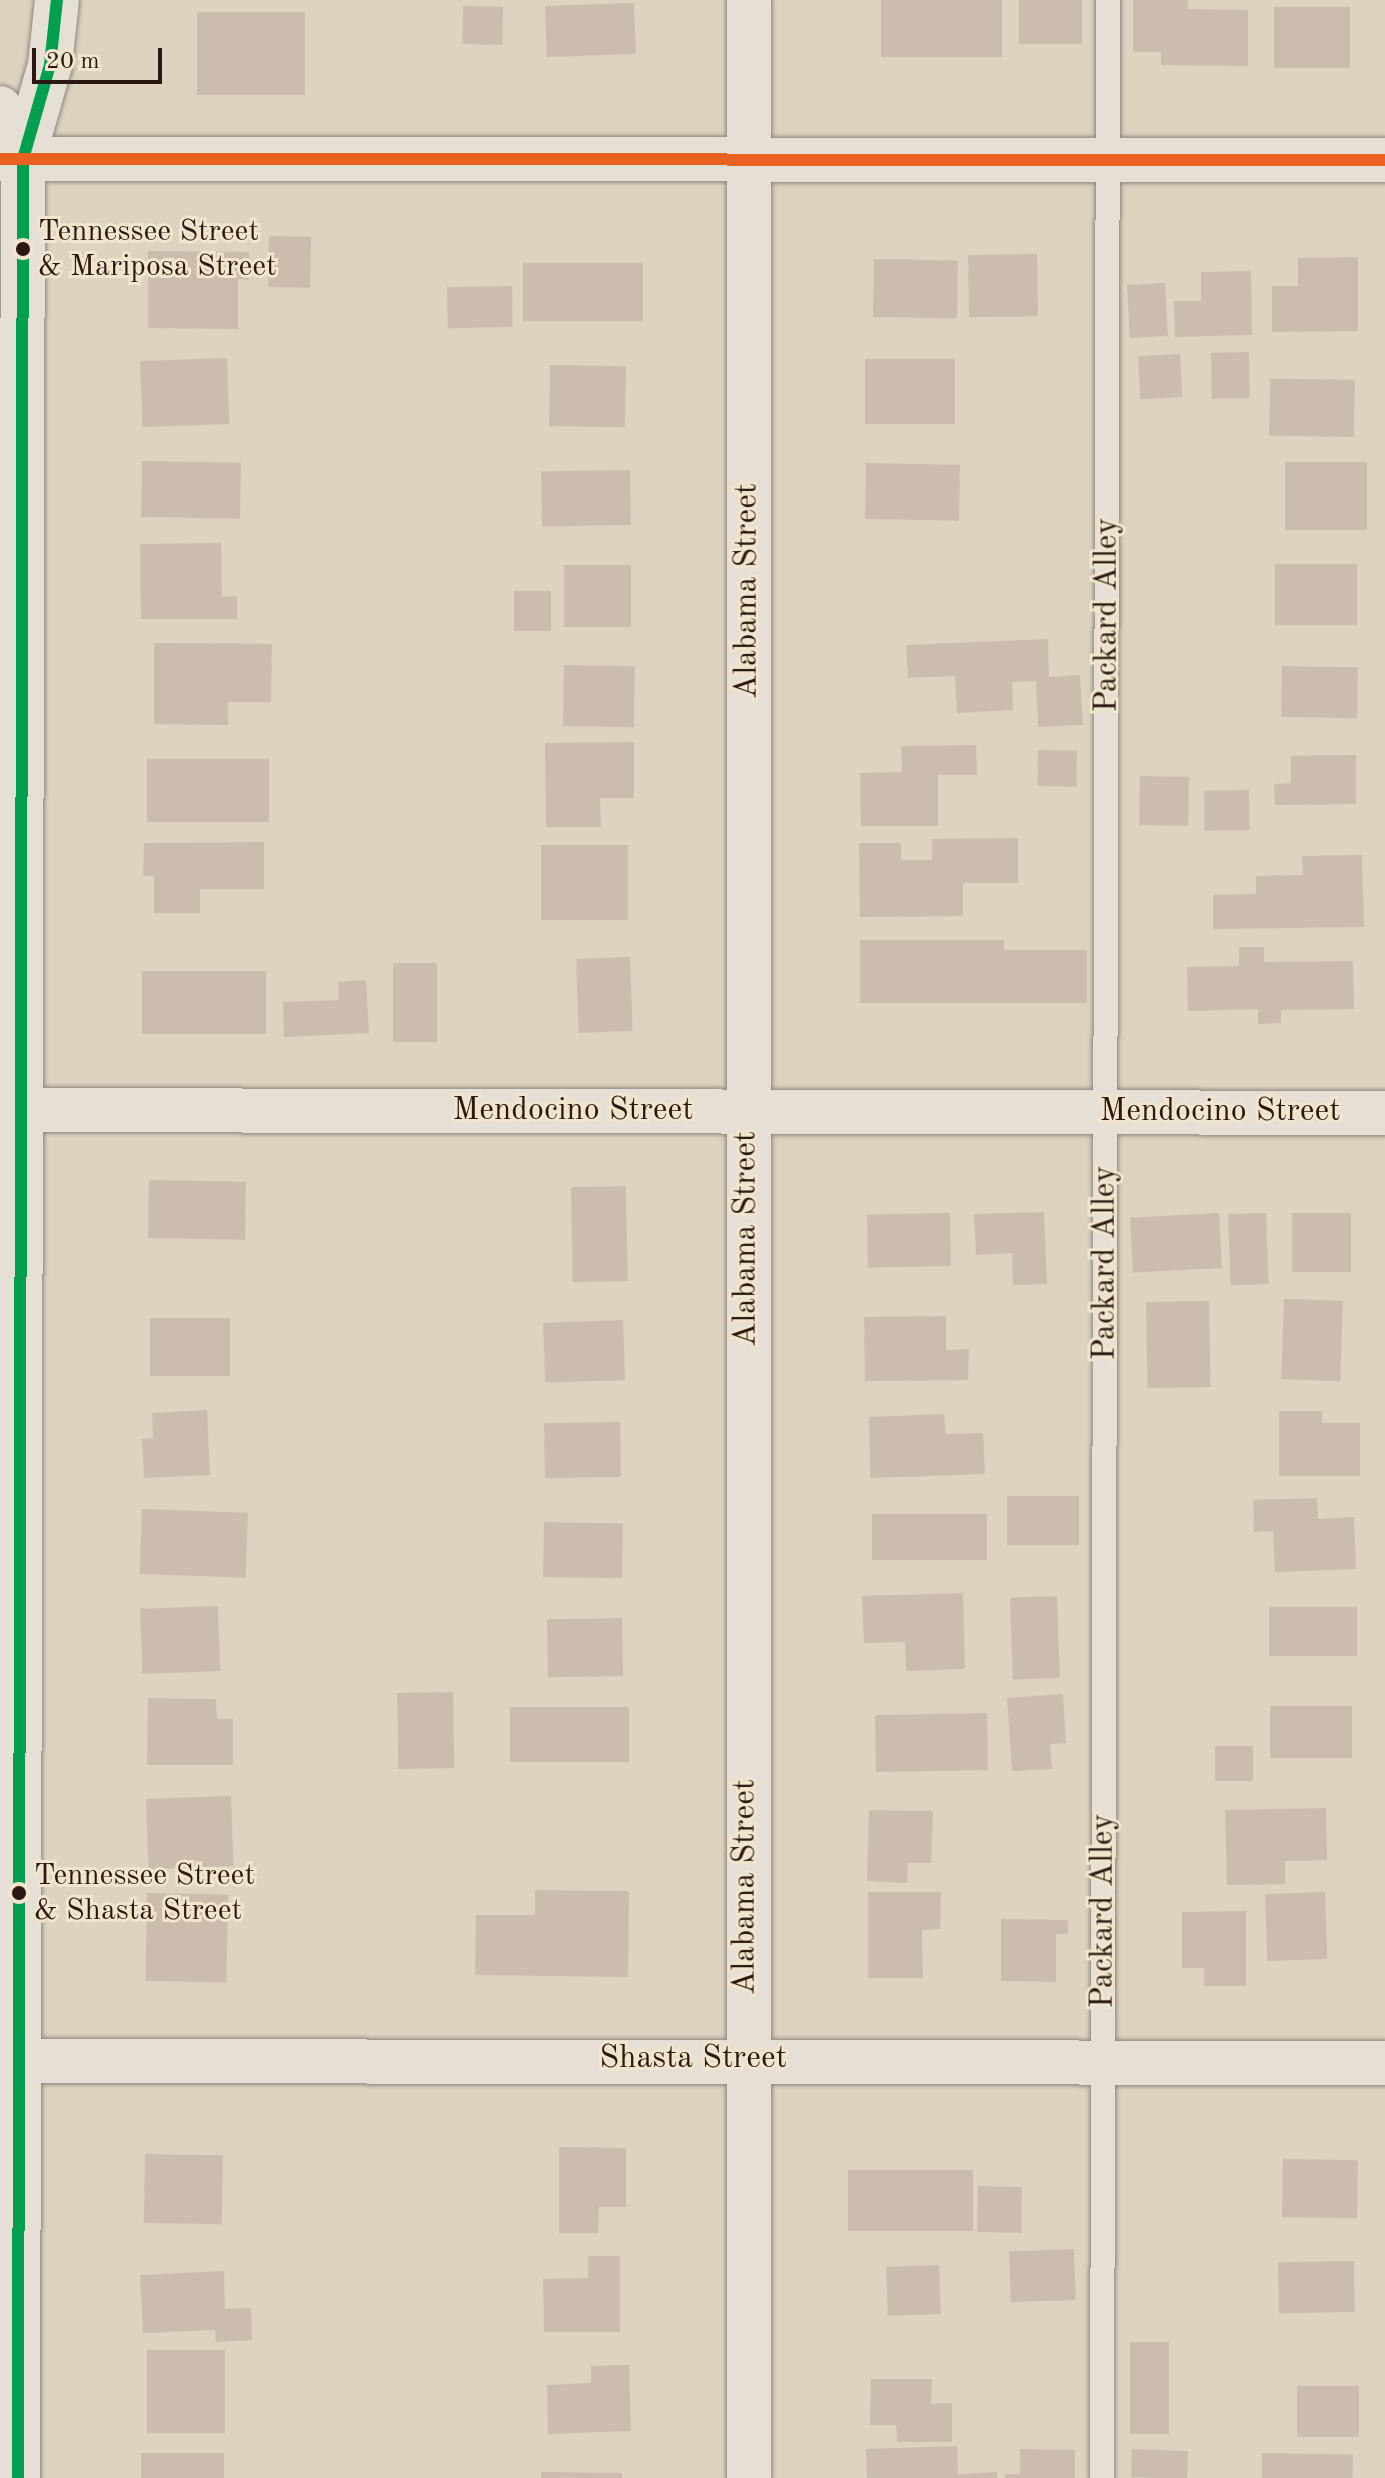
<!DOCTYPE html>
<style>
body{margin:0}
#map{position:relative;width:1385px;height:2478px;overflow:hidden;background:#ddd3c0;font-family:"Old Standard TT",serif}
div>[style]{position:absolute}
.building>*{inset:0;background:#cbbcae;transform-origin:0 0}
.roads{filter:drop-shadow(0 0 2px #8f877c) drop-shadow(0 0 2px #8f877c)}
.service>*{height:24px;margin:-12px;padding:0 12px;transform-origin:12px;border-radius:12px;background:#e5dfd5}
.minor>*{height:44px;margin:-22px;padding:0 22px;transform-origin:22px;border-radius:22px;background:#e5dfd5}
.tertiary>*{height:44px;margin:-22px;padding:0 22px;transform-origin:22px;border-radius:22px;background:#e5dfd5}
.secondary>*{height:44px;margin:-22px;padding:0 22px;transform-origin:22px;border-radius:22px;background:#e5dfd5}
.bus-1>*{height:12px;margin:-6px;padding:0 6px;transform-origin:6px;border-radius:6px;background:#029f4e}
.bus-2>*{height:12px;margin:-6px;padding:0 6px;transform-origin:6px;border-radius:6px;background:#e86121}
.dots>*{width:22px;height:22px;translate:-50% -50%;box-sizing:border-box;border:4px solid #f1e5ce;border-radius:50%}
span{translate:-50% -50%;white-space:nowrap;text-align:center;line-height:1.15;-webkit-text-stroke:6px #f1e5ce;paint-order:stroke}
.bus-label{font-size:30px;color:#2b1812}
.left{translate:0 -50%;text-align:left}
.street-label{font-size:32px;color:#2b1812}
.scale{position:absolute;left:32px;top:48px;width:130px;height:36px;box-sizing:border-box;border:4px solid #2b1812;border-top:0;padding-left:10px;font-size:24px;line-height:28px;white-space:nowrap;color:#2b1812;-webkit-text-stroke:6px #f1e5ce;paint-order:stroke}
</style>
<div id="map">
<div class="building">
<i style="left:1002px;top:0;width:57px;height:121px;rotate:90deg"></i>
<i style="left:1019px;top:0;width:63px;height:44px"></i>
<i style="clip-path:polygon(1133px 0,1188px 0,1188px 9px,1248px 10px,1248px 66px,1161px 65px,1161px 52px,1133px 52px)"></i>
<i style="left:634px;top:3px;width:51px;height:89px;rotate:88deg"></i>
<i style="left:463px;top:6px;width:40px;height:38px;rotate:1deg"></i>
<i style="left:1274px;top:7px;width:76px;height:61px"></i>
<i style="left:197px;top:12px;width:108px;height:83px"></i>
<i style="left:269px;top:236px;width:42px;height:51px;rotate:1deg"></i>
<i style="clip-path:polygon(148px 251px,249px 252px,249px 280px,238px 279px,238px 329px,148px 328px)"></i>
<i style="left:1037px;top:254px;width:62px;height:69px;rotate:89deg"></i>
<i style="clip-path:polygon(1358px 257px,1358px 331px,1272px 332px,1272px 286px,1298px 286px,1298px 258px)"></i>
<i style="left:874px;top:259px;width:84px;height:58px;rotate:1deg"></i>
<i style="left:523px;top:263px;width:120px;height:58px"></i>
<i style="clip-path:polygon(1251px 271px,1252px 335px,1175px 337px,1174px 301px,1201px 301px,1201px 272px)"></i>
<i style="left:1165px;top:283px;width:53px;height:38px;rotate:87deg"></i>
<i style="left:512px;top:286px;width:41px;height:65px;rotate:89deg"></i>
<i style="left:1249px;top:352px;width:46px;height:38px;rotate:89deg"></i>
<i style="left:1180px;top:354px;width:43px;height:42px;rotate:87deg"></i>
<i style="left:227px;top:358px;width:66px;height:87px;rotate:88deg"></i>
<i style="left:865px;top:359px;width:90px;height:65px"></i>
<i style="left:550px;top:365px;width:76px;height:61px;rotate:1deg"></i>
<i style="left:1355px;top:380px;width:57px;height:85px;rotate:91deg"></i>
<i style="left:142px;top:461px;width:99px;height:56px;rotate:1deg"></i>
<i style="left:1285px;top:462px;width:82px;height:68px"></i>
<i style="left:866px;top:463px;width:94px;height:56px;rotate:1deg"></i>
<i style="left:630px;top:470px;width:55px;height:89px;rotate:89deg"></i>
<i style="clip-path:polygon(221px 543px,222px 597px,237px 596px,237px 619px,141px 619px,140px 544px)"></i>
<i style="left:1275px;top:564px;width:82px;height:61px"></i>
<i style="left:564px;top:565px;width:67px;height:62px"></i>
<i style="left:514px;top:591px;width:37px;height:40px"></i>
<i style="clip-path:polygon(1048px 639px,1049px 677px,1080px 675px,1083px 725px,1038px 727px,1036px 681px,1012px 682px,1013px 710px,957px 713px,955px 676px,908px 678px,906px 645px)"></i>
<i style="clip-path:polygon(154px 643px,272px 644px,271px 702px,228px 702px,228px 725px,154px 724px)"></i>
<i style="left:564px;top:665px;width:71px;height:61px;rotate:1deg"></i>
<i style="left:1282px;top:666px;width:76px;height:51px;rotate:1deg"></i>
<i style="clip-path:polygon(634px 742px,634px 798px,600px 798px,601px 827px,546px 827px,545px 743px)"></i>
<i style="clip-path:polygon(976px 745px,977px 775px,938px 775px,938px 826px,861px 826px,860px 773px,902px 772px,901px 746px)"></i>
<i style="left:1038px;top:750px;width:39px;height:36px;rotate:1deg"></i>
<i style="clip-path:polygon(1356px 755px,1356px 804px,1275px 805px,1274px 784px,1291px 783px,1291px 756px)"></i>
<i style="left:147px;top:759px;width:122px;height:63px"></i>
<i style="left:1140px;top:776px;width:49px;height:49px;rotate:1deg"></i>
<i style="left:1249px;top:790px;width:40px;height:45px;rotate:89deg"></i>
<i style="clip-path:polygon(1018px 838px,1018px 883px,963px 883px,963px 916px,860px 917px,859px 843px,901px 843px,901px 860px,932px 860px,932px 839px)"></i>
<i style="clip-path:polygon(264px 842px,264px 889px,200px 889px,200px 913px,154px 913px,154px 876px,143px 876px,144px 843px)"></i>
<i style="left:541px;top:845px;width:87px;height:75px"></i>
<i style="clip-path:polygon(1362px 855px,1364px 927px,1213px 929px,1213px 895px,1256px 894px,1256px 876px,1303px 875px,1302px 856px)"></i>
<i style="clip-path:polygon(860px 940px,1004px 940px,1004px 950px,1087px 950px,1087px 1003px,860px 1003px)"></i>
<i style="clip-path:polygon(1239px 947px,1264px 947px,1264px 962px,1353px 961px,1354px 1009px,1281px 1010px,1281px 1023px,1258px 1024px,1258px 1009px,1188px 1011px,1187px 967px,1239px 966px)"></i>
<i style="left:630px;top:957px;width:74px;height:54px;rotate:88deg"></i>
<i style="left:393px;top:963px;width:44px;height:79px"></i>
<i style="left:142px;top:971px;width:124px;height:63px"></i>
<i style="clip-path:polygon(366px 980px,369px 1033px,284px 1037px,283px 1002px,339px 1000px,338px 982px)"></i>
<i style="left:149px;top:1180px;width:97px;height:58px;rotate:1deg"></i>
<i style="left:626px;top:1186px;width:95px;height:55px;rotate:89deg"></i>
<i style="clip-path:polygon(1044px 1212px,1047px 1284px,1013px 1285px,1012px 1253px,976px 1255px,974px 1214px)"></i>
<i style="left:950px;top:1213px;width:53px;height:83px;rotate:89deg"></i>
<i style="left:1219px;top:1213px;width:55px;height:89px;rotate:87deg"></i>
<i style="left:1266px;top:1213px;width:71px;height:38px;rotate:88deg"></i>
<i style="left:1292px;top:1213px;width:59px;height:59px"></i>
<i style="left:1284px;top:1299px;width:59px;height:80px;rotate:2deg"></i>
<i style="left:1209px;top:1301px;width:86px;height:63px;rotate:89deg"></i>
<i style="clip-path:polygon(946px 1316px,946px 1350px,969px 1349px,968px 1380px,865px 1381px,864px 1317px)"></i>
<i style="left:230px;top:1318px;width:58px;height:80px;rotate:90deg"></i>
<i style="left:623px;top:1320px;width:60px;height:80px;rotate:88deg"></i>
<i style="clip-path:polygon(207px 1410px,210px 1475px,144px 1478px,142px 1439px,153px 1438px,152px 1413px)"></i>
<i style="clip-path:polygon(1279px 1411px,1322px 1411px,1322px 1423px,1360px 1423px,1360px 1476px,1279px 1476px)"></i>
<i style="clip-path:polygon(944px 1414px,946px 1434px,983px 1433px,985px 1474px,870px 1478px,869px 1417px)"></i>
<i style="left:620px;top:1422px;width:55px;height:76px;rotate:89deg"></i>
<i style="left:1007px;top:1496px;width:72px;height:49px"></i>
<i style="clip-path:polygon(1317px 1498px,1318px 1519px,1354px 1517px,1356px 1569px,1275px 1572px,1273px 1531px,1254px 1532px,1253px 1500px)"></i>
<i style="left:142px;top:1509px;width:106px;height:65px;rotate:2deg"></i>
<i style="left:872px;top:1514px;width:115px;height:46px"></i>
<i style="left:544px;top:1522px;width:79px;height:55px;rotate:1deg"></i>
<i style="clip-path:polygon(963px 1593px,965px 1669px,906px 1671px,905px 1642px,864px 1643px,862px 1596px)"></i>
<i style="left:1057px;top:1596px;width:82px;height:47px;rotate:88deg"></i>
<i style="left:218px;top:1606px;width:65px;height:78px;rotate:88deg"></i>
<i style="left:1269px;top:1607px;width:88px;height:49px"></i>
<i style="left:622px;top:1618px;width:58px;height:75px;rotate:89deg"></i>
<i style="left:453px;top:1692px;width:76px;height:56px;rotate:89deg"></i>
<i style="clip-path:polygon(1063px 1694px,1066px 1743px,1050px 1744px,1052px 1769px,1012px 1771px,1007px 1698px)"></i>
<i style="clip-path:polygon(148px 1698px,216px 1699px,217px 1719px,233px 1719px,233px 1765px,147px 1765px)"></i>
<i style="left:1352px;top:1706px;width:52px;height:82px;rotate:90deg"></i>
<i style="left:510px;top:1707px;width:119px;height:55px"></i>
<i style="left:987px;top:1713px;width:57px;height:112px;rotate:89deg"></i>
<i style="left:1215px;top:1746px;width:38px;height:35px"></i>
<i style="left:231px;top:1796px;width:70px;height:85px;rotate:88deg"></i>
<i style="clip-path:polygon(1326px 1808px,1327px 1860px,1285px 1861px,1285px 1884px,1227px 1885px,1225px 1810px)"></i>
<i style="clip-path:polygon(869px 1810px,933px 1811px,931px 1863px,908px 1863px,907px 1883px,867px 1881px)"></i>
<i style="clip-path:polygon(535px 1890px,629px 1891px,628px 1977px,475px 1975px,476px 1915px,535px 1915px)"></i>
<i style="clip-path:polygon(868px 1892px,941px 1892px,940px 1929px,922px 1930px,923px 1978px,868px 1978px)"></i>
<i style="left:1325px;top:1892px;width:67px;height:60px;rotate:88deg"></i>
<i style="left:147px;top:1893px;width:81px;height:88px;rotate:1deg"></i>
<i style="clip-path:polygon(1246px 1911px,1246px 1986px,1204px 1986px,1204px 1968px,1182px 1968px,1182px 1912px)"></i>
<i style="clip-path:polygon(1001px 1919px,1068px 1920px,1068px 1934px,1056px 1934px,1056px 1982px,1001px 1981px)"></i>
<i style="clip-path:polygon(559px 2147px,626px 2148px,626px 2207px,599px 2207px,598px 2233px,559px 2233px)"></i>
<i style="left:145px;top:2154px;width:78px;height:69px;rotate:1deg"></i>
<i style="left:1283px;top:2159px;width:75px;height:58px;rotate:1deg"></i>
<i style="left:848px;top:2170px;width:125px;height:61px"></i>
<i style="left:978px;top:2186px;width:44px;height:46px;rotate:1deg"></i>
<i style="left:1074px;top:2249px;width:51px;height:65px;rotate:88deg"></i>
<i style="clip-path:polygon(588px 2256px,620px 2256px,620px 2332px,544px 2332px,543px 2279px,588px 2278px)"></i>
<i style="left:1354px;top:2261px;width:51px;height:76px;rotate:89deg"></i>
<i style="left:939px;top:2265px;width:49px;height:53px;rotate:88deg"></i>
<i style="clip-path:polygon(224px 2271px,225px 2309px,251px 2308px,252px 2340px,216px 2342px,215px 2330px,143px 2333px,140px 2275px)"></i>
<i style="left:1130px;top:2342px;width:39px;height:92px"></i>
<i style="left:147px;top:2350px;width:78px;height:83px"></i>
<i style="clip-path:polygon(629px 2365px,631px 2431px,548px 2434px,547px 2385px,591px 2383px,591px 2366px)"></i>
<i style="clip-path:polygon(871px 2379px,932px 2379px,931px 2404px,952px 2403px,952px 2442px,897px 2442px,896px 2425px,870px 2425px)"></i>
<i style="left:1297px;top:2386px;width:62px;height:51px"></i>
<i style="clip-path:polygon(957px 2446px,958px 2474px,997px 2472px,997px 2478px,867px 2478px,866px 2449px)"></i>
<i style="clip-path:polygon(1020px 2449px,1075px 2450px,1075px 2478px,1005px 2478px,1005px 2474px,1020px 2474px)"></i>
<i style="left:1132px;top:2449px;width:56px;height:28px;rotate:2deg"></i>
<i style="left:224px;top:2453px;width:25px;height:83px;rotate:90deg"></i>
<i style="left:1262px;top:2453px;width:91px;height:25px;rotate:1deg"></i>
<i style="clip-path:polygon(541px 2472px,622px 2473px,622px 2478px,541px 2478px)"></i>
</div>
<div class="roads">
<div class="service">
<i style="left:1102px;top:2478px;width:2478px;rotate:-89.86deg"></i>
</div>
<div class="minor">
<i style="left:0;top:1110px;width:1385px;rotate:0.12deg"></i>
<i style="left:0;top:2061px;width:1385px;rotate:0.08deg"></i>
<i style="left:749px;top:2478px;width:2478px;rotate:-90deg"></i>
</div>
<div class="tertiary">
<i style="left:0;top:159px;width:1385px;rotate:0.04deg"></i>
</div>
<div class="secondary">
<i style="left:0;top:108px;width:56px;rotate:65.7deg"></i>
<i style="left:18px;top:2478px;width:2319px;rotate:-89.88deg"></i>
<i style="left:23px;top:159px;width:98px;rotate:-74deg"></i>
<i style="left:50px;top:65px;width:65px;rotate:-83.9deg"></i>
</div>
</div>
<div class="bus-1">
<i style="left:18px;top:2478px;width:2319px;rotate:-89.88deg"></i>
<i style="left:23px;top:159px;width:98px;rotate:-74deg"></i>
<i style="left:50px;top:65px;width:65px;rotate:-83.9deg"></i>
</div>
<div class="bus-2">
<i style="left:0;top:159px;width:1385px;rotate:0.04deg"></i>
</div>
<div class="dots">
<i style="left:23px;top:249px;background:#2b1812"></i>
<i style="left:19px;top:1893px;background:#2b1812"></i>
</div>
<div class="bus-label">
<span class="left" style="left:38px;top:249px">Tennessee Street<br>&amp; Mariposa Street</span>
<span class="left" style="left:34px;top:1893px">Tennessee Street<br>&amp; Shasta Street</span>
</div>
<div class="street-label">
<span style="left:748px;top:591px;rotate:-90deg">Alabama Street</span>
<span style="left:1108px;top:615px;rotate:-90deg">Packard Alley</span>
<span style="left:573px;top:1111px">Mendocino Street</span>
<span style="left:1220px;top:1112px">Mendocino Street</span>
<span style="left:747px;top:1239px;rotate:-90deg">Alabama Street</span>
<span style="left:1106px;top:1263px;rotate:-90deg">Packard Alley</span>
<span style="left:746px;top:1887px;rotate:-90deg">Alabama Street</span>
<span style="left:1104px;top:1911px;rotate:-90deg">Packard Alley</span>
<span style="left:693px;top:2059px">Shasta Street</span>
</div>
<div class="scale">20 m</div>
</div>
